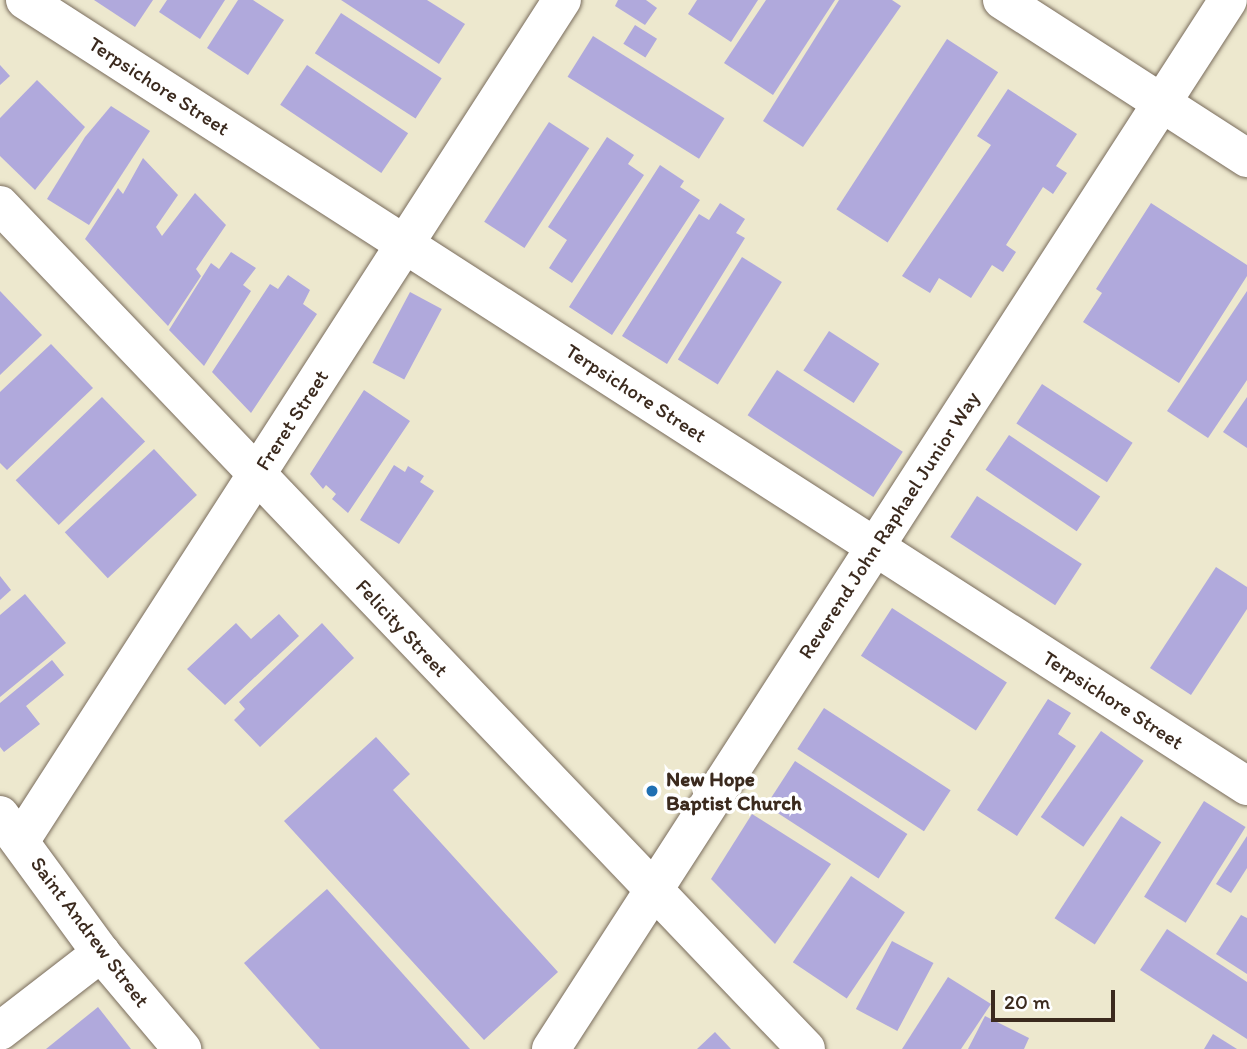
<!DOCTYPE html>
<style>
body{margin:0}
#map{position:relative;width:1247px;height:1049px;overflow:hidden;background:#ede8ce;font-family:Itim,sans-serif}
div>[style]{position:absolute}
.building>*{inset:0;background:#b0a9dc;transform-origin:0 0}
.roads{filter:drop-shadow(0 0 2px #796c5c) drop-shadow(0 0 2px #796c5c)}
.minor>*{height:38px;margin:-19px;padding:0 19px;transform-origin:19px;border-radius:19px;background:#fff}
.dots>*{width:19px;height:19px;translate:-50% -50%;box-sizing:border-box;border:4px solid #fff;border-radius:50%}
span{translate:-50% -50%;white-space:nowrap;text-align:center;line-height:1.15;-webkit-text-stroke:7px #fff;paint-order:stroke}
.street-label{font-size:21px;color:#3b2a1e}
.poi-label{font-size:21px;color:#3b2a1e;font-weight:700}
.left{translate:0 -50%;text-align:left}
.scale{position:absolute;left:991px;top:990px;width:124px;height:32px;box-sizing:border-box;border:4px solid #3b2a1e;border-top:0;padding-left:9px;font-size:21px;line-height:24px;white-space:nowrap;color:#3b2a1e;-webkit-text-stroke:5px #fff;paint-order:stroke}
</style>
<div id="map">
<div class="building">
<i style="clip-path:polygon(94px 0,153px 0,135px 27px)"></i>
<i style="clip-path:polygon(167px 0,225px 0,200px 39px,159px 12px)"></i>
<i style="clip-path:polygon(238px 0,253px 0,284px 20px,248px 75px,207px 48px)"></i>
<i style="clip-path:polygon(341px 0,427px 0,465px 24px,439px 64px)"></i>
<i style="clip-path:polygon(618px 0,646px 0,657px 8px,645px 25px,615px 6px)"></i>
<i style="clip-path:polygon(697px 0,758px 0,731px 42px,688px 14px)"></i>
<i style="clip-path:polygon(766px 0,835px 0,773px 95px,724px 63px)"></i>
<i style="clip-path:polygon(839px 0,892px 0,901px 6px,803px 147px,763px 121px)"></i>
<i style="left:341px;top:13px;width:120px;height:48px;rotate:33deg"></i>
<i style="left:635px;top:25px;width:26px;height:22px;rotate:32deg"></i>
<i style="left:593px;top:36px;width:155px;height:48px;rotate:32deg"></i>
<i style="left:947px;top:39px;width:61px;height:203px;rotate:33deg"></i>
<i style="clip-path:polygon(0 65px,10px 76px,0 85px)"></i>
<i style="left:307px;top:65px;width:122px;height:48px;rotate:34deg"></i>
<i style="clip-path:polygon(37px 80px,85px 127px,35px 190px,0 156px,0 118px)"></i>
<i style="clip-path:polygon(1008px 89px,1077px 134px,1056px 166px,1067px 173px,1053px 194px,1043px 187px,1006px 245px,1016px 252px,1003px 272px,992px 265px,971px 298px,939px 278px,930px 293px,902px 276px,991px 145px,977px 136px)"></i>
<i style="clip-path:polygon(111px 106px,150px 131px,89px 225px,47px 199px,85px 137px)"></i>
<i style="left:549px;top:122px;width:48px;height:119px;rotate:33deg"></i>
<i style="clip-path:polygon(607px 137px,634px 155px,628px 164px,644px 175px,572px 283px,549px 268px,567px 240px,548px 227px)"></i>
<i style="clip-path:polygon(143px 158px,178px 195px,156px 227px,162px 236px,195px 193px,226px 225px,196px 269px,201px 276px,168px 326px,85px 239px,118px 188px,123px 194px)"></i>
<i style="clip-path:polygon(660px 165px,684px 181px,680px 187px,700px 200px,612px 335px,569px 307px)"></i>
<i style="clip-path:polygon(720px 203px,745px 219px,736px 233px,745px 238px,667px 364px,622px 336px,699px 214px,709px 220px)"></i>
<i style="clip-path:polygon(1151px 203px,1247px 265px,1247px 276px,1179px 383px,1083px 322px,1102px 293px,1096px 289px)"></i>
<i style="clip-path:polygon(231px 252px,256px 268px,243px 285px,251px 291px,204px 366px,169px 330px,211px 263px,219px 269px)"></i>
<i style="left:742px;top:257px;width:47px;height:121px;rotate:32deg"></i>
<i style="clip-path:polygon(288px 275px,310px 290px,303px 304px,317px 314px,251px 413px,212px 372px,270px 284px,278px 289px)"></i>
<i style="clip-path:polygon(0 291px,42px 335px,0 375px)"></i>
<i style="clip-path:polygon(1247px 291px,1247px 380px,1208px 438px,1167px 411px)"></i>
<i style="left:410px;top:292px;width:36px;height:80px;rotate:28deg"></i>
<i style="left:829px;top:331px;width:60px;height:47px;rotate:33deg"></i>
<i style="clip-path:polygon(51px 344px,93px 388px,7px 470px,0 463px,0 392px)"></i>
<i style="left:777px;top:370px;width:150px;height:54px;rotate:33deg"></i>
<i style="left:1042px;top:384px;width:108px;height:47px;rotate:33deg"></i>
<i style="clip-path:polygon(364px 390px,410px 421px,348px 513px,332px 499px,336px 494px,326px 485px,323px 489px,310px 474px)"></i>
<i style="left:102px;top:397px;width:62px;height:120px;rotate:46deg"></i>
<i style="clip-path:polygon(1247px 397px,1247px 448px,1223px 432px)"></i>
<i style="left:1009px;top:435px;width:110px;height:42px;rotate:34deg"></i>
<i style="left:154px;top:449px;width:63px;height:122px;rotate:47deg"></i>
<i style="clip-path:polygon(394px 465px,405px 472px,408px 466px,424px 476px,420px 482px,434px 491px,399px 544px,360px 520px)"></i>
<i style="left:977px;top:496px;width:125px;height:49px;rotate:33deg"></i>
<i style="clip-path:polygon(1216px 567px,1247px 587px,1247px 609px,1191px 695px,1150px 668px)"></i>
<i style="clip-path:polygon(0 576px,11px 590px,0 600px)"></i>
<i style="clip-path:polygon(25px 594px,66px 643px,0 697px,0 615px)"></i>
<i style="left:892px;top:608px;width:137px;height:57px;rotate:33deg"></i>
<i style="clip-path:polygon(279px 614px,299px 636px,225px 705px,187px 669px,236px 623px,251px 639px)"></i>
<i style="clip-path:polygon(322px 623px,354px 658px,260px 747px,234px 720px,245px 709px,239px 702px)"></i>
<i style="clip-path:polygon(52px 660px,64px 675px,26px 706px,40px 724px,4px 752px,0 747px,0 703px)"></i>
<i style="clip-path:polygon(1048px 699px,1071px 713px,1058px 734px,1076px 746px,1017px 836px,977px 810px)"></i>
<i style="left:824px;top:708px;width:151px;height:49px;rotate:33deg"></i>
<i style="left:1101px;top:731px;width:52px;height:105px;rotate:35deg"></i>
<i style="clip-path:polygon(376px 737px,410px 774px,393px 790px,558px 972px,484px 1040px,284px 821px)"></i>
<i style="left:795px;top:761px;width:134px;height:53px;rotate:33deg"></i>
<i style="left:1204px;top:801px;width:49px;height:113px;rotate:32deg"></i>
<i style="clip-path:polygon(752px 814px,831px 864px,775px 944px,711px 879px)"></i>
<i style="left:1121px;top:816px;width:48px;height:122px;rotate:33deg"></i>
<i style="clip-path:polygon(1247px 836px,1247px 868px,1231px 893px,1216px 884px)"></i>
<i style="left:851px;top:876px;width:65px;height:104px;rotate:34deg"></i>
<i style="clip-path:polygon(327px 889px,470px 1049px,320px 1049px,244px 963px)"></i>
<i style="clip-path:polygon(1241px 915px,1247px 918px,1247px 974px,1216px 954px)"></i>
<i style="clip-path:polygon(1167px 929px,1247px 982px,1247px 1039px,1140px 970px)"></i>
<i style="left:892px;top:941px;width:47px;height:77px;rotate:28deg"></i>
<i style="clip-path:polygon(948px 977px,991px 1004px,961px 1049px,902px 1049px)"></i>
<i style="clip-path:polygon(98px 1007px,131px 1049px,46px 1049px)"></i>
<i style="clip-path:polygon(985px 1016px,1029px 1038px,1024px 1049px,968px 1049px)"></i>
<i style="clip-path:polygon(715px 1032px,731px 1049px,697px 1049px)"></i>
<i style="clip-path:polygon(1213px 1034px,1237px 1049px,1204px 1049px)"></i>
</div>
<div class="roads">
<div class="minor">
<i style="left:25px;top:0;width:1453px;rotate:32.75deg"></i>
<i style="left:1002px;top:0;width:292px;rotate:32.8deg"></i>
<i style="left:0;top:205px;width:1167px;rotate:46.32deg"></i>
<i style="left:0;top:815px;width:171px;rotate:53.8deg"></i>
<i style="left:101px;top:953px;width:126px;rotate:49.8deg"></i>
<i style="left:21px;top:840px;width:999px;rotate:-57.22deg"></i>
<i style="left:0;top:1031px;width:128px;rotate:-37.7deg"></i>
<i style="left:551px;top:1049px;width:1248px;rotate:-57.16deg"></i>
</div>
</div>
<div class="dots">
<i style="left:652px;top:791px;background:#1f6fb2"></i>
</div>
<div class="street-label">
<span style="left:159px;top:86px;rotate:33deg">Terpsichore Street</span>
<span style="left:636px;top:393px;rotate:33deg">Terpsichore Street</span>
<span style="left:292px;top:420px;rotate:-57deg">Freret Street</span>
<span style="left:889px;top:525px;rotate:-57deg">Reverend John Raphael Junior Way</span>
<span style="left:402px;top:628px;rotate:47deg">Felicity Street</span>
<span style="left:1113px;top:700px;rotate:33deg">Terpsichore Street</span>
<span style="left:90px;top:932px;rotate:53deg">Saint Andrew Street</span>
</div>
<div class="poi-label">
<span class="left" style="left:666px;top:791px">New Hope<br>Baptist Church</span>
</div>
<div class="scale">20 m</div>
</div>
